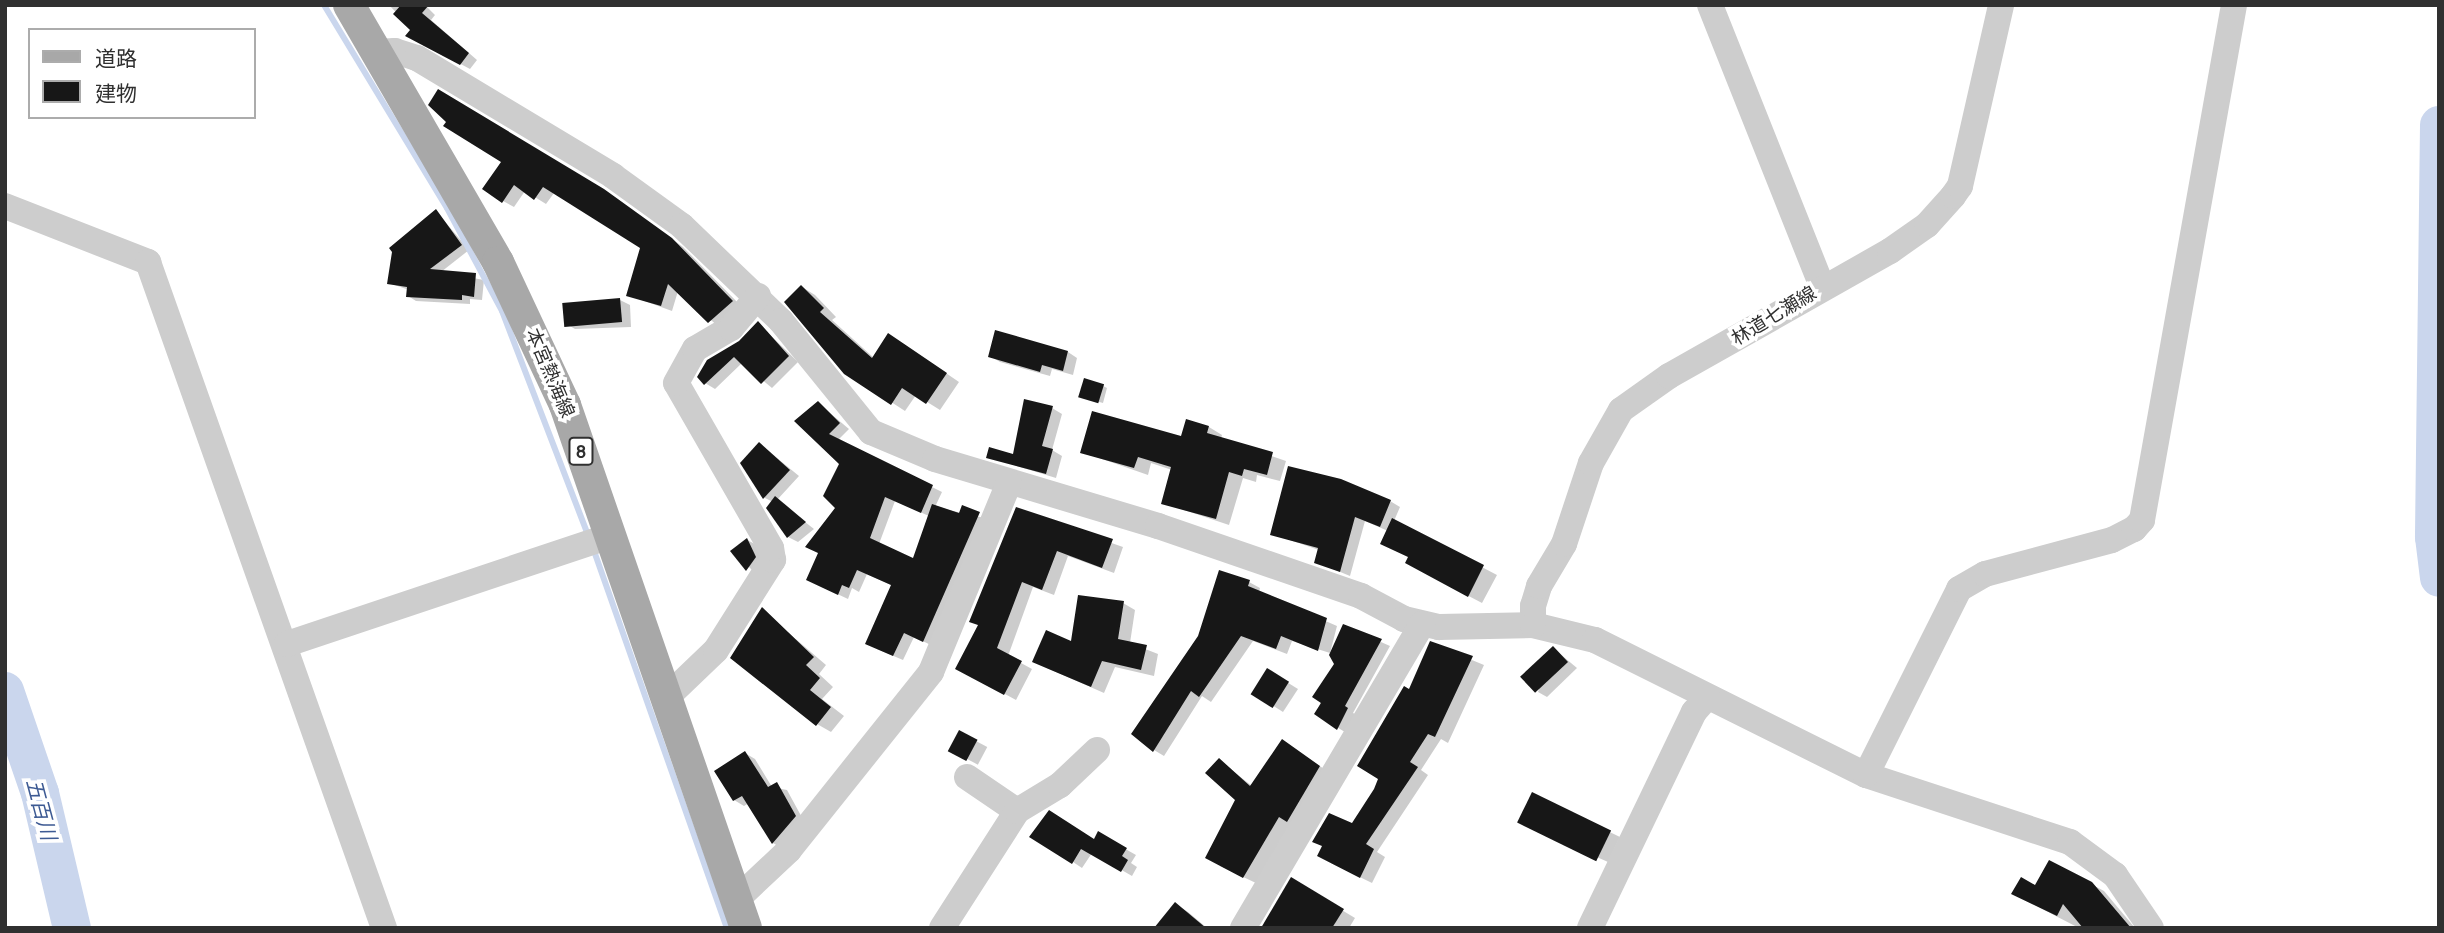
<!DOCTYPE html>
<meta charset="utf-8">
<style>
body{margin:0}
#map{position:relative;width:2444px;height:933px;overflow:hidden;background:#fff;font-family:Manrope,"Noto Sans JP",sans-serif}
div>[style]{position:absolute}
.shadow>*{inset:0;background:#0003;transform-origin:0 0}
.stream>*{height:6px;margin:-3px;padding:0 3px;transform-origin:3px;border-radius:3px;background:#cad6ed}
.river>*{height:38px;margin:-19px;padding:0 19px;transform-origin:19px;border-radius:19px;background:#cad6ed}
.building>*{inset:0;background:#171717;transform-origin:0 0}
.minor>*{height:26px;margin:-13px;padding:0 13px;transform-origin:13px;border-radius:13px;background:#cdcdcd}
.major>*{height:32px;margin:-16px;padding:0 16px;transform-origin:16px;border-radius:16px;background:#a8a8a8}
span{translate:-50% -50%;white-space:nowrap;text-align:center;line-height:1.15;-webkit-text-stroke:7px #fff;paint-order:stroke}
.shield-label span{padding:2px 5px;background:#fff;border:2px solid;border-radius:5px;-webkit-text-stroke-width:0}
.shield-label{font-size:18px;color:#303030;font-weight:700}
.street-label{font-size:19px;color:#303030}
.water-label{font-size:21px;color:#3d5a93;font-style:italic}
.frame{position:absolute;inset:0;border:7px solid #303030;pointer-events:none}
.legend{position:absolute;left:28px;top:28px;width:228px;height:91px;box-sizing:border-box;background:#fff;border:2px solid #acacac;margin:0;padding:9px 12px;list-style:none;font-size:21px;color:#303030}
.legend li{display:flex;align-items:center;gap:14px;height:35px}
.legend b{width:35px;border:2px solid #acacac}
</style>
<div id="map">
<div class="shadow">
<i style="clip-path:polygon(389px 5px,425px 5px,435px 15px,431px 20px,477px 60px,470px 69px,408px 36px,412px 29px)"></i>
<i style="clip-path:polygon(503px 161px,616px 198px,683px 247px,743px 308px,720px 328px,678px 291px,672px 311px,628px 295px,642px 247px,554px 193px,546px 204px,525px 191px,514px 207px,503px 201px,485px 189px)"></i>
<i style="clip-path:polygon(436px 211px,469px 250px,441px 272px,484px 280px,482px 300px,470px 299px,470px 304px,416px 301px,408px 296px,409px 290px,389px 283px)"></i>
<i style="clip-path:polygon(802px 287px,815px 295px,836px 317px,832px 320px,874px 358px,902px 343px,959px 382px,940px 410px,916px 395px,905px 411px,845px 372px)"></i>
<i style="clip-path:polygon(620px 300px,630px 305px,631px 327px,575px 329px,565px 323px)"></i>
<i style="clip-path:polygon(758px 323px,798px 362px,772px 388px,742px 363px,715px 389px,705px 383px)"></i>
<i style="clip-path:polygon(996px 332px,1068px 352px,1077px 358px,1073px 375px,1052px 369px,1050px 376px,1000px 362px,990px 356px)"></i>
<i style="clip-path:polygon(1103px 386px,1107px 388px,1103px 403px,1085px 398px)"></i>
<i style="clip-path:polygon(evenodd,818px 403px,849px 429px,838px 440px,942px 492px,935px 507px,989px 519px,933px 646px,914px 637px,903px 660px,877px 649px,893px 586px,867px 574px,859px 592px,852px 588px,848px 599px,818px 585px,837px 508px,841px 464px,797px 421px,818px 403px,895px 501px,929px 516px,914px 560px,879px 544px,895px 501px)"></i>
<i style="clip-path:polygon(1052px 408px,1062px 414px,1052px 450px,1062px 456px,1056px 478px,988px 457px,1014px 456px)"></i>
<i style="clip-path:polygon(1187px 421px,1209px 427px,1222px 435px,1221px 439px,1286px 461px,1280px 481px,1257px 475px,1256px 482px,1243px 478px,1229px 525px,1163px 503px,1172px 470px,1151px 463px,1148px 475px,1082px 452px,1182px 438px)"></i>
<i style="clip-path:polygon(760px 444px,799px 476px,777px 500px,814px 529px,798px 542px,788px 537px,773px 502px,765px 498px,742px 463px)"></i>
<i style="clip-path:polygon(1390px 501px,1400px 507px,1394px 521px,1497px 575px,1482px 603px,1421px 571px,1388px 531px,1365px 521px,1350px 576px,1316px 562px,1319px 550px,1272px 534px)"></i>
<i style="clip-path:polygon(1017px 510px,1123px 547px,1114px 573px,1068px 556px,1054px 595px,1033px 587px,1008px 656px,1032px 669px,1016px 700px,968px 674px,980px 626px,971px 621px)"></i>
<i style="clip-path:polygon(747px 540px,757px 545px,766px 563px,757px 575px,733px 551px)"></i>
<i style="clip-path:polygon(1249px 582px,1260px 588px,1259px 592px,1337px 626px,1330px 653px,1345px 626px,1390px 646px,1353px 713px,1357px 715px,1348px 734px,1316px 714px,1336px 664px,1330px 653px,1292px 641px,1287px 654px,1253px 641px,1211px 702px,1202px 696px,1164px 756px,1154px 750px)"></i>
<i style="clip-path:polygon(1123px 603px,1135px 610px,1130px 643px,1158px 654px,1154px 676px,1115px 667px,1104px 693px,1047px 668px)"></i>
<i style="clip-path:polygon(762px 610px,826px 665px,819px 674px,833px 687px,822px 699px,844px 716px,831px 732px,817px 724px)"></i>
<i style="clip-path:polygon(1431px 643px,1484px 665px,1448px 743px,1441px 739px,1421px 770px,1428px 775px,1377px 852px,1385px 857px,1372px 883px,1331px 863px,1375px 790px)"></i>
<i style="clip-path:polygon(1553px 648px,1577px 668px,1547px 697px,1538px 692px)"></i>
<i style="clip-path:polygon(1277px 676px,1298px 689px,1283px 712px,1253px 693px)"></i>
<i style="left:959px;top:732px;width:32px;height:20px;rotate:28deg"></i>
<i style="clip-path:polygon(1296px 750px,1333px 775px,1258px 884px,1220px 866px,1237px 800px,1219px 760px,1252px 786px)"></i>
<i style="clip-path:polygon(745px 753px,755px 759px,772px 787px,787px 790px,805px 823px,783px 849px,773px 843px,749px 803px,744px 806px,734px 800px)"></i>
<i style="clip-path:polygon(1533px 795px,1620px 837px,1608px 862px,1529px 827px)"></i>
<i style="clip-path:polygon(1049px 812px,1095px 841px,1099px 834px,1136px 855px,1131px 863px,1137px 867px,1132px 876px,1092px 853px,1082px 868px,1073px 862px)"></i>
<i style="clip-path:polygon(1292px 880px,1355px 918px,1349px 928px,1261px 928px)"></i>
<i style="clip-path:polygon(2091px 884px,2104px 891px,2135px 928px,2079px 928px,2025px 900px,2036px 888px)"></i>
<i style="clip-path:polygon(1176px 905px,1188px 912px,1207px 928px,1156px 928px)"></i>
</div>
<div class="stream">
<i style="left:324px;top:5px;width:237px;rotate:58.8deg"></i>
<i style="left:447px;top:208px;width:117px;rotate:61.9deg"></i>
<i style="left:502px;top:311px;width:243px;rotate:69deg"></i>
<i style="left:593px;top:548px;width:403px;rotate:70.6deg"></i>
</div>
<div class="river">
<i style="left:2439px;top:125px;width:412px;rotate:90.7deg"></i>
<i style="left:2434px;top:537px;width:41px;rotate:83deg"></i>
<i style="left:5px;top:691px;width:108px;rotate:71.1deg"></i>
<i style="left:40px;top:793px;width:139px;rotate:76.7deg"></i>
</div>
<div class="building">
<i style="clip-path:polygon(401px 5px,429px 5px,422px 13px,469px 53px,460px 65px,405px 36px,410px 30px,393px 14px)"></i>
<i style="clip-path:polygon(438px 89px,604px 189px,672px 238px,733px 301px,708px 323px,668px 284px,661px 306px,626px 296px,640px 248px,543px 187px,534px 200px,514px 185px,502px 203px,482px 189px,501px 162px,443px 126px,446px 122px,428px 105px)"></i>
<i style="clip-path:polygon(436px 209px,462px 245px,430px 269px,476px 273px,474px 297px,462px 295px,462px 300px,406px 297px,407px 287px,387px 284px,392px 252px,389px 248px)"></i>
<i style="clip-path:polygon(801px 285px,824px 308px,820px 312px,872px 358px,888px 333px,947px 373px,926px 404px,902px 388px,891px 405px,844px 374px,784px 302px)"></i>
<i style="left:620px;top:298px;width:24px;height:58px;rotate:85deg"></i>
<i style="clip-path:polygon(758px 321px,789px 356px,761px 384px,734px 357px,704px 385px,697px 377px,707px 360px,739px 341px)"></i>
<i style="clip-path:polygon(995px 330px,1068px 351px,1063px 371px,1042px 365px,1040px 372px,988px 357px)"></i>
<i style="left:1084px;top:378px;width:21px;height:20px;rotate:17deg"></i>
<i style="clip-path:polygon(1024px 399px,1053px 406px,1042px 446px,1053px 449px,1046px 474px,986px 458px,989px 447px,1013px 454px)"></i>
<i style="clip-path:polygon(818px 401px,840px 423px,829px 434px,933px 485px,921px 513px,885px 497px,870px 538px,913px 558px,932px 504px,959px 513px,962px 505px,980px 512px,923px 642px,904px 633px,893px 656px,865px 644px,891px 585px,857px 570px,849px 588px,842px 585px,838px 595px,806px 580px,818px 553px,805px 547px,835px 508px,823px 496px,839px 464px,794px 421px)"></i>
<i style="clip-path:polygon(1092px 411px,1181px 436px,1186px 419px,1209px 426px,1207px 433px,1273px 452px,1267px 475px,1244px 469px,1242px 476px,1229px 472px,1216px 519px,1161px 504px,1171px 467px,1138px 457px,1134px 468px,1080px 453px)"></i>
<i style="clip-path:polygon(759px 442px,790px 470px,763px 499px,740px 463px)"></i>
<i style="clip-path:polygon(1288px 466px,1341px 479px,1391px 500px,1380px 527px,1355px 517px,1340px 572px,1314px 563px,1318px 548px,1270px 535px)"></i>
<i style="clip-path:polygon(775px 496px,806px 522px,787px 538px,766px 508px)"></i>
<i style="clip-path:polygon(1016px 507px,1113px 539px,1102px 568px,1057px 551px,1042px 590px,1022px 582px,997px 648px,1022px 661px,1004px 695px,955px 669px,978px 625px,969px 622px)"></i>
<i style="clip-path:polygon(1392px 518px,1484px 565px,1468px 597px,1405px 563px,1408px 557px,1380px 544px)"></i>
<i style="clip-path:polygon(747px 538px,756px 557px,746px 571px,730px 551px)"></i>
<i style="clip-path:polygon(1219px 570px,1250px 580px,1248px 586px,1327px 618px,1318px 651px,1281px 636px,1276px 649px,1241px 636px,1199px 697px,1191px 691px,1153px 752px,1131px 734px,1198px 636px)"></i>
<i style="clip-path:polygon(1078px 595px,1124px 601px,1118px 639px,1147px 645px,1141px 670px,1102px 661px,1091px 687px,1032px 662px,1046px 630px,1071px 641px)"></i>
<i style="clip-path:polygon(762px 607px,814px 657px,806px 665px,820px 678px,810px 690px,831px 707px,816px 726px,730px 658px)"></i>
<i style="clip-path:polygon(1343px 624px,1382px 639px,1345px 706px,1348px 708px,1337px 730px,1314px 714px,1321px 703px,1312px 697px,1334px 664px,1329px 655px)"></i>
<i style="clip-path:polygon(1430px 641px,1473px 656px,1435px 737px,1428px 734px,1410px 762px,1418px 767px,1366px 844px,1374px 849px,1360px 878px,1317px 856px,1322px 846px,1312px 842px,1329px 813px,1352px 823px,1374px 789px,1378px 779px,1357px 766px,1404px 686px,1409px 689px)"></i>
<i style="left:1553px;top:646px;width:22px;height:45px;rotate:47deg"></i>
<i style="left:1267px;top:668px;width:26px;height:31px;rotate:32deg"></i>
<i style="left:959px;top:730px;width:21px;height:24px;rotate:28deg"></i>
<i style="clip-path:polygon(1282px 739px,1320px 766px,1287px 822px,1279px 817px,1243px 878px,1205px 858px,1235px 800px,1205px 773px,1219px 758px,1250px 786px)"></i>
<i style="clip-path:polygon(745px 751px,768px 787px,777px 782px,796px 816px,772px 844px,742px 796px,733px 801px,714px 771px)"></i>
<i style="left:1532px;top:792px;width:88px;height:34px;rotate:26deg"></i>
<i style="clip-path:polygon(1049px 810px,1094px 839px,1098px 831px,1127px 848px,1122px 856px,1128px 860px,1121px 872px,1081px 849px,1072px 864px,1029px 837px)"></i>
<i style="clip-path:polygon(2049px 860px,2092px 882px,2131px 928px,2083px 928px,2063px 904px,2057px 916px,2011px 894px,2021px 877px,2035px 885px)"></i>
<i style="clip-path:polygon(1291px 877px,1344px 909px,1332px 928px,1261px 928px)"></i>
<i style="clip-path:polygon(1175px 902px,1206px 928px,1154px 928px)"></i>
</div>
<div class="minor">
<i style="left:1710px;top:5px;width:303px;rotate:68.3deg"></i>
<i style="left:375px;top:52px;width:20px;rotate:-3deg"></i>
<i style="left:395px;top:51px;width:23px;rotate:18deg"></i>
<i style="left:417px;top:58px;width:229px;rotate:31deg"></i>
<i style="left:613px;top:176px;width:85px;rotate:35.9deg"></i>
<i style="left:682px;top:226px;width:137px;rotate:43.8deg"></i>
<i style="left:781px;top:321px;width:143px;rotate:51deg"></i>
<i style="left:871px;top:432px;width:69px;rotate:22.9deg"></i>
<i style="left:935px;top:459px;width:233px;rotate:16.7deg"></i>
<i style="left:1158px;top:526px;width:215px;rotate:19deg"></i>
<i style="left:1361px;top:596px;width:49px;rotate:28.1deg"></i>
<i style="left:1404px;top:619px;width:36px;rotate:13deg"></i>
<i style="left:1439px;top:627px;width:94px;rotate:-1.2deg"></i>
<i style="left:1533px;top:625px;width:64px;rotate:13.6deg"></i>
<i style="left:1595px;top:640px;width:303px;rotate:26.5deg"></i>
<i style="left:1866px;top:775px;width:215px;rotate:18.2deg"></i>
<i style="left:2070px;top:842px;width:56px;rotate:36.3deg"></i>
<i style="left:2115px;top:875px;width:64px;rotate:55.8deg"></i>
<i style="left:5px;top:206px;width:154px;rotate:21.4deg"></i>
<i style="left:148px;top:262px;width:707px;rotate:70.49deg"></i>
<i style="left:1533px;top:625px;width:19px;rotate:-90deg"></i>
<i style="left:1533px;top:606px;width:21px;rotate:-73deg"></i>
<i style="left:1539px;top:586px;width:49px;rotate:-59.2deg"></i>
<i style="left:1564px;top:544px;width:85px;rotate:-71.6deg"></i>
<i style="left:1591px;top:463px;width:61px;rotate:-60.5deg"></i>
<i style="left:1621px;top:410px;width:59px;rotate:-35.3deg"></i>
<i style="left:1669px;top:376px;width:254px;rotate:-29.5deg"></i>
<i style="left:1890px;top:251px;width:45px;rotate:-35.1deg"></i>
<i style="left:1927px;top:225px;width:39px;rotate:-48deg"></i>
<i style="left:1953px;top:196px;width:12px;rotate:-55deg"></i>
<i style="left:1960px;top:186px;width:186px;rotate:-77.2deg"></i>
<i style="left:287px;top:644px;width:341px;rotate:-18.5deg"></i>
<i style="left:666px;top:698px;width:69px;rotate:-43.8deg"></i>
<i style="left:716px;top:650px;width:107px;rotate:-57.7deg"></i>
<i style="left:773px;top:560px;width:12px;rotate:-99deg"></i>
<i style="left:771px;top:548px;width:190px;rotate:-119.9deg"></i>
<i style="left:676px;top:383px;width:39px;rotate:-61deg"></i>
<i style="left:695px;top:349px;width:42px;rotate:-30.3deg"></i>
<i style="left:731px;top:328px;width:42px;rotate:-49.8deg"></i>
<i style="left:1866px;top:775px;width:208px;rotate:-63.4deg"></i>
<i style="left:1959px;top:589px;width:30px;rotate:-30deg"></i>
<i style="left:1985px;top:574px;width:131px;rotate:-15deg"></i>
<i style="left:2112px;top:540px;width:25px;rotate:-27deg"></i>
<i style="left:2134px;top:529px;width:12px;rotate:-48deg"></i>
<i style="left:2142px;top:520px;width:523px;rotate:-79.87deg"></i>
<i style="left:967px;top:777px;width:60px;rotate:34.2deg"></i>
<i style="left:736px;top:900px;width:73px;rotate:-43.3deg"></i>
<i style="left:789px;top:850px;width:228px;rotate:-51.4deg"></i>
<i style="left:931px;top:672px;width:204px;rotate:-67.6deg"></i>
<i style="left:942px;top:928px;width:139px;rotate:-57.3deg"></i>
<i style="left:1017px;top:811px;width:50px;rotate:-31.2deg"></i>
<i style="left:1060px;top:785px;width:51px;rotate:-43.4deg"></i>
<i style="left:1243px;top:928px;width:353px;rotate:-59.5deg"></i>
<i style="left:1590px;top:928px;width:240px;rotate:-64.3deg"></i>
<i style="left:1694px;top:712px;width:20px;rotate:-49deg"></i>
</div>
<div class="major">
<i style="left:349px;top:5px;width:297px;rotate:59.9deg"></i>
<i style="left:498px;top:262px;width:158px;rotate:64.9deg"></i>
<i style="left:565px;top:405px;width:553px;rotate:70.91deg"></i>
</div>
<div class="shield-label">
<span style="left:581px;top:451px">8</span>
</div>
<div class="street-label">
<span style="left:1774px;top:316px;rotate:-31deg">林道七瀬線</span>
<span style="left:550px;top:373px;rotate:67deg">本宮熱海線</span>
</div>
<div class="water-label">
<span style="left:42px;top:809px;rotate:75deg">五百川</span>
</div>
<div class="frame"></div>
<ul class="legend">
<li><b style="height:9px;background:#a8a8a8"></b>道路</li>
<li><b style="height:19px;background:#171717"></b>建物</li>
</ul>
</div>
